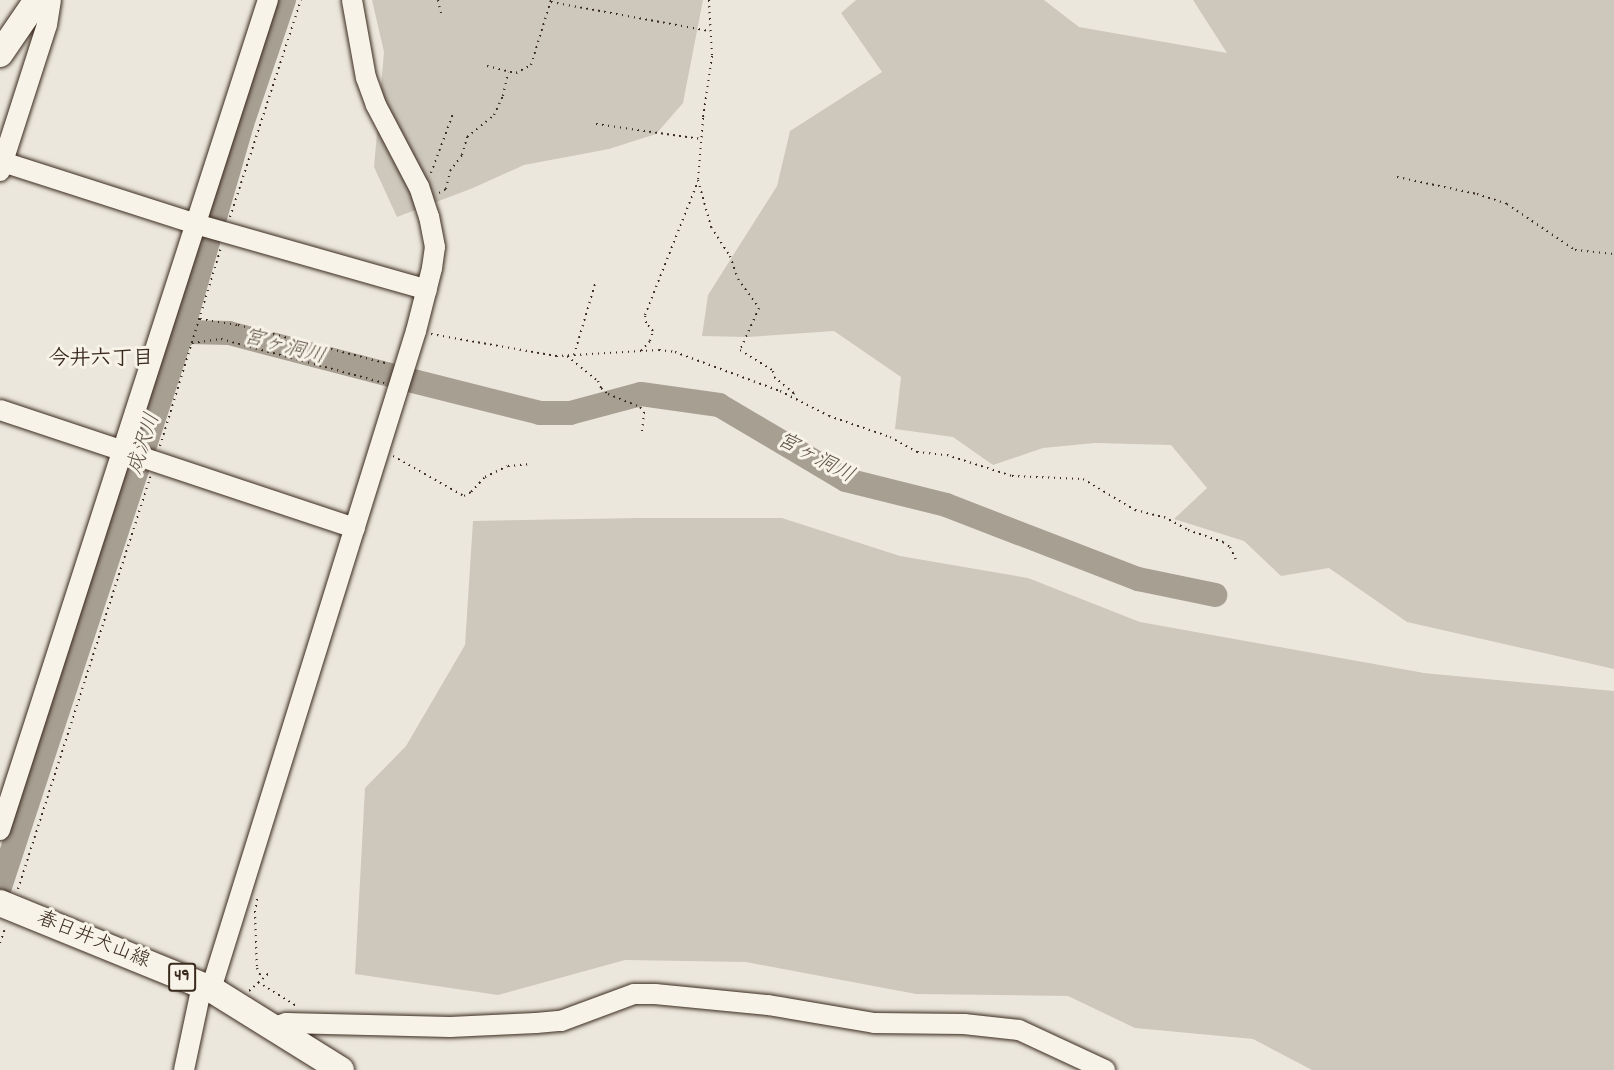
<!DOCTYPE html>
<meta charset="utf-8">
<style>
body{margin:0}
#map{position:relative;width:1614px;height:1070px;overflow:hidden;background:#ece7dc;font-family:Dekko,"Klee One",sans-serif}
div>[style]{position:absolute}
.green>*{inset:0;background:#cec8bc}
.river>*{height:24px;margin:-12px;padding:0 12px;transform-origin:12px;border-radius:12px;background:#a89f93}
.path>*{height:2px;margin-top:-1px;transform-origin:0;background:repeating-linear-gradient(90deg,#3b2a1e 0 1.5px,transparent 0 6px)}
.roads{filter:drop-shadow(0 0 2px #3b2a1e) drop-shadow(0 0 2px #3b2a1e)}
.minor>*{height:20px;margin:-10px;padding:0 10px;transform-origin:10px;border-radius:10px;background:#f7f3e8}
.major>*{height:26px;margin:-13px;padding:0 13px;transform-origin:13px;border-radius:13px;background:#f7f3e8}
span{translate:-50% -50%;white-space:nowrap;text-align:center;line-height:1.15;-webkit-text-stroke:6px #f7f3e8;paint-order:stroke}
.shield-label span{padding:2px 4px;background:#f7f3e8;border:2px solid;border-radius:4px;-webkit-text-stroke-width:0}
.shield-label{font-size:18px;color:#3b2a1e;font-weight:700}
.street-label{font-size:20px;color:#3b2a1e}
.water-label{font-size:21px;color:#615347;font-style:italic}
.neighbourhood-label{font-size:21px;color:#3b2a1e;font-weight:700}
</style>
<div id="map">
<div class="green">
<i style="clip-path:polygon(372px 0,703px 0,683px 103px,656px 134px,609px 149px,524px 165px,473px 188px,397px 217px,374px 167px,384px 52px)"></i>
<i style="clip-path:polygon(856px 0,1044px 0,1079px 27px,1227px 53px,1193px 0,1614px 0,1614px 669px,1407px 622px,1329px 568px,1281px 576px,1244px 541px,1174px 519px,1207px 488px,1171px 445px,1095px 443px,1043px 448px,993px 465px,953px 437px,895px 429px,901px 377px,834px 331px,748px 337px,702px 336px,708px 295px,777px 186px,790px 131px,882px 72px,841px 13px)"></i>
<i style="clip-path:polygon(639px 518px,782px 518px,900px 556px,1028px 578px,1140px 622px,1424px 673px,1614px 691px,1614px 1070px,1312px 1070px,1253px 1039px,1135px 1028px,1068px 996px,916px 994px,746px 962px,625px 960px,498px 995px,355px 974px,365px 788px,406px 746px,465px 645px,473px 521px)"></i>
</div>
<div class="river">
<i style="left:180px;top:339px;width:11px;rotate:-41deg"></i>
<i style="left:188px;top:332px;width:41px;rotate:1.4deg"></i>
<i style="left:229px;top:333px;width:166px;rotate:14.6deg"></i>
<i style="left:413px;top:381px;width:131px;rotate:14.1deg"></i>
<i style="left:540px;top:413px;width:30px"></i>
<i style="left:570px;top:413px;width:73px;rotate:-15deg"></i>
<i style="left:641px;top:394px;width:79px;rotate:8deg"></i>
<i style="left:719px;top:405px;width:147px;rotate:30.6deg"></i>
<i style="left:846px;top:480px;width:103px;rotate:14deg"></i>
<i style="left:946px;top:505px;width:206px;rotate:21.1deg"></i>
<i style="left:1138px;top:579px;width:79px;rotate:11.7deg"></i>
<i style="left:0;top:887px;width:577px;rotate:-71.82deg"></i>
<i style="left:180px;top:339px;width:224px;rotate:-73.9deg"></i>
<i style="left:242px;top:124px;width:131px;rotate:-71.3deg"></i>
</div>
<div class="path">
<i style="left:438px;top:0;width:17px;rotate:77deg"></i>
<i style="left:709px;top:0;width:56px;rotate:86.9deg"></i>
<i style="left:712px;top:56px;width:63px;rotate:98.3deg"></i>
<i style="left:703px;top:118px;width:62px;rotate:94.6deg"></i>
<i style="left:698px;top:180px;width:49px;rotate:74.5deg"></i>
<i style="left:711px;top:227px;width:35px;rotate:57deg"></i>
<i style="left:730px;top:256px;width:24px;rotate:71deg"></i>
<i style="left:738px;top:279px;width:36px;rotate:54deg"></i>
<i style="left:759px;top:308px;width:46px;rotate:114.3deg"></i>
<i style="left:740px;top:350px;width:39px;rotate:32deg"></i>
<i style="left:773px;top:371px;width:6px;rotate:81deg"></i>
<i style="left:774px;top:377px;width:26px;rotate:39deg"></i>
<i style="left:794px;top:393px;width:4px;rotate:117deg"></i>
<i style="left:551px;top:2px;width:161px;rotate:10.4deg"></i>
<i style="left:487px;top:66px;width:30px;rotate:14deg"></i>
<i style="left:516px;top:73px;width:17px;rotate:-28deg"></i>
<i style="left:531px;top:65px;width:68px;rotate:-72.9deg"></i>
<i style="left:596px;top:124px;width:106px;rotate:8.1deg"></i>
<i style="left:431px;top:173px;width:63px;rotate:-69.6deg"></i>
<i style="left:1397px;top:177px;width:82px;rotate:12deg"></i>
<i style="left:1477px;top:194px;width:32px;rotate:18deg"></i>
<i style="left:1507px;top:204px;width:82px;rotate:34.1deg"></i>
<i style="left:1575px;top:250px;width:39px;rotate:6deg"></i>
<i style="left:439px;top:193px;width:8px;rotate:-30deg"></i>
<i style="left:446px;top:189px;width:18px;rotate:-77deg"></i>
<i style="left:450px;top:171px;width:20px;rotate:-53deg"></i>
<i style="left:462px;top:155px;width:19px;rotate:-74deg"></i>
<i style="left:467px;top:137px;width:35px;rotate:-39deg"></i>
<i style="left:494px;top:115px;width:21px;rotate:-65deg"></i>
<i style="left:503px;top:96px;width:24px;rotate:-78deg"></i>
<i style="left:230px;top:217px;width:228px;rotate:-71.9deg"></i>
<i style="left:200px;top:319px;width:38px;rotate:9deg"></i>
<i style="left:238px;top:325px;width:156px;rotate:14.5deg"></i>
<i style="left:431px;top:334px;width:127px;rotate:10deg"></i>
<i style="left:556px;top:356px;width:103px;rotate:-3.3deg"></i>
<i style="left:659px;top:350px;width:16px;rotate:7deg"></i>
<i style="left:675px;top:352px;width:112px;rotate:20.4deg"></i>
<i style="left:780px;top:391px;width:55px;rotate:27deg"></i>
<i style="left:829px;top:416px;width:65px;rotate:19deg"></i>
<i style="left:890px;top:437px;width:31px;rotate:29deg"></i>
<i style="left:917px;top:452px;width:30px;rotate:6deg"></i>
<i style="left:947px;top:455px;width:68px;rotate:17.9deg"></i>
<i style="left:1012px;top:476px;width:71px;rotate:2.4deg"></i>
<i style="left:1083px;top:479px;width:61px;rotate:30.8deg"></i>
<i style="left:1135px;top:510px;width:30px;rotate:14deg"></i>
<i style="left:1164px;top:517px;width:27px;rotate:28deg"></i>
<i style="left:1188px;top:530px;width:37px;rotate:19deg"></i>
<i style="left:1223px;top:542px;width:9px;rotate:36deg"></i>
<i style="left:1230px;top:547px;width:17px;rotate:65deg"></i>
<i style="left:192px;top:343px;width:29px;rotate:-8deg"></i>
<i style="left:221px;top:339px;width:169px;rotate:15.1deg"></i>
<i style="left:641px;top:351px;width:13px;rotate:-48deg"></i>
<i style="left:650px;top:341px;width:10px;rotate:-73deg"></i>
<i style="left:653px;top:331px;width:11px;rotate:-131deg"></i>
<i style="left:646px;top:323px;width:8px;rotate:-97deg"></i>
<i style="left:645px;top:315px;width:144px;rotate:-68.4deg"></i>
<i style="left:574px;top:355px;width:74px;rotate:-73.5deg"></i>
<i style="left:567px;top:356px;width:40px;rotate:39deg"></i>
<i style="left:598px;top:381px;width:8px;rotate:67deg"></i>
<i style="left:601px;top:388px;width:9px;rotate:41deg"></i>
<i style="left:608px;top:394px;width:35px;rotate:22deg"></i>
<i style="left:640px;top:407px;width:6px;rotate:51deg"></i>
<i style="left:644px;top:412px;width:20px;rotate:96deg"></i>
<i style="left:160px;top:446px;width:207px;rotate:-72.9deg"></i>
<i style="left:393px;top:456px;width:81px;rotate:29.4deg"></i>
<i style="left:464px;top:496px;width:8px;rotate:-30deg"></i>
<i style="left:471px;top:492px;width:21px;rotate:-47deg"></i>
<i style="left:485px;top:477px;width:25px;rotate:-26deg"></i>
<i style="left:508px;top:466px;width:22px;rotate:-5deg"></i>
<i style="left:18px;top:889px;width:433px;rotate:-72.2deg"></i>
<i style="left:257px;top:899px;width:12px;rotate:99deg"></i>
<i style="left:255px;top:911px;width:57px;rotate:88deg"></i>
<i style="left:257px;top:968px;width:12px;rotate:66deg"></i>
<i style="left:0;top:943px;width:18px;rotate:-71deg"></i>
<i style="left:258px;top:982px;width:47px;rotate:32deg"></i>
<i style="left:249px;top:991px;width:30px;rotate:-42deg"></i>
</div>
<div class="roads">
<div class="minor">
<i style="left:3px;top:162px;width:203px;rotate:17.8deg"></i>
<i style="left:196px;top:224px;width:240px;rotate:15.9deg"></i>
<i style="left:0;top:171px;width:153px;rotate:-72.2deg"></i>
<i style="left:47px;top:25px;width:25px;rotate:-81deg"></i>
<i style="left:0;top:410px;width:374px;rotate:18.4deg"></i>
<i style="left:0;top:830px;width:872px;rotate:-72.11deg"></i>
<i style="left:211px;top:989px;width:689px;rotate:-72.7deg"></i>
<i style="left:416px;top:331px;width:65px;rotate:-75.7deg"></i>
<i style="left:432px;top:268px;width:21px;rotate:-82deg"></i>
<i style="left:435px;top:247px;width:31px;rotate:-101deg"></i>
<i style="left:429px;top:217px;width:32px;rotate:-108deg"></i>
<i style="left:419px;top:187px;width:93px;rotate:-117.7deg"></i>
<i style="left:376px;top:105px;width:29px;rotate:-110deg"></i>
<i style="left:366px;top:78px;width:79px;rotate:-100.2deg"></i>
<i style="left:274px;top:1027px;width:13px;rotate:-18deg"></i>
<i style="left:286px;top:1023px;width:164px;rotate:1.4deg"></i>
<i style="left:450px;top:1027px;width:86px;rotate:-2.7deg"></i>
<i style="left:536px;top:1023px;width:25px;rotate:-5deg"></i>
<i style="left:561px;top:1021px;width:78px;rotate:-20.3deg"></i>
<i style="left:634px;top:994px;width:21px"></i>
<i style="left:655px;top:994px;width:114px;rotate:5.6deg"></i>
<i style="left:768px;top:1005px;width:108px;rotate:9.6deg"></i>
<i style="left:874px;top:1023px;width:90px;rotate:0.6deg"></i>
<i style="left:964px;top:1024px;width:55px;rotate:6.2deg"></i>
<i style="left:1019px;top:1030px;width:95px;rotate:24.9deg"></i>
<i style="left:184px;top:1070px;width:87px;rotate:-78deg"></i>
</div>
<div class="major">
<i style="left:0;top:54px;width:65px;rotate:-55.6deg"></i>
<i style="left:0;top:903px;width:228px;rotate:22.2deg"></i>
<i style="left:211px;top:989px;width:153px;rotate:31.9deg"></i>
</div>
</div>
<div class="shield-label">
<span style="left:182px;top:977px">49</span>
</div>
<div class="street-label">
<span style="left:93px;top:941px;rotate:22deg">春日井犬山線</span>
</div>
<div class="water-label">
<span style="left:284px;top:348px;rotate:15deg">宮ヶ洞川</span>
<span style="left:145px;top:444px;rotate:-72deg">成沢川</span>
<span style="left:815px;top:459px;rotate:28deg">宮ヶ洞川</span>
</div>
<div class="neighbourhood-label">
<span style="left:101px;top:360px">今井六丁目</span>
</div>
</div>
